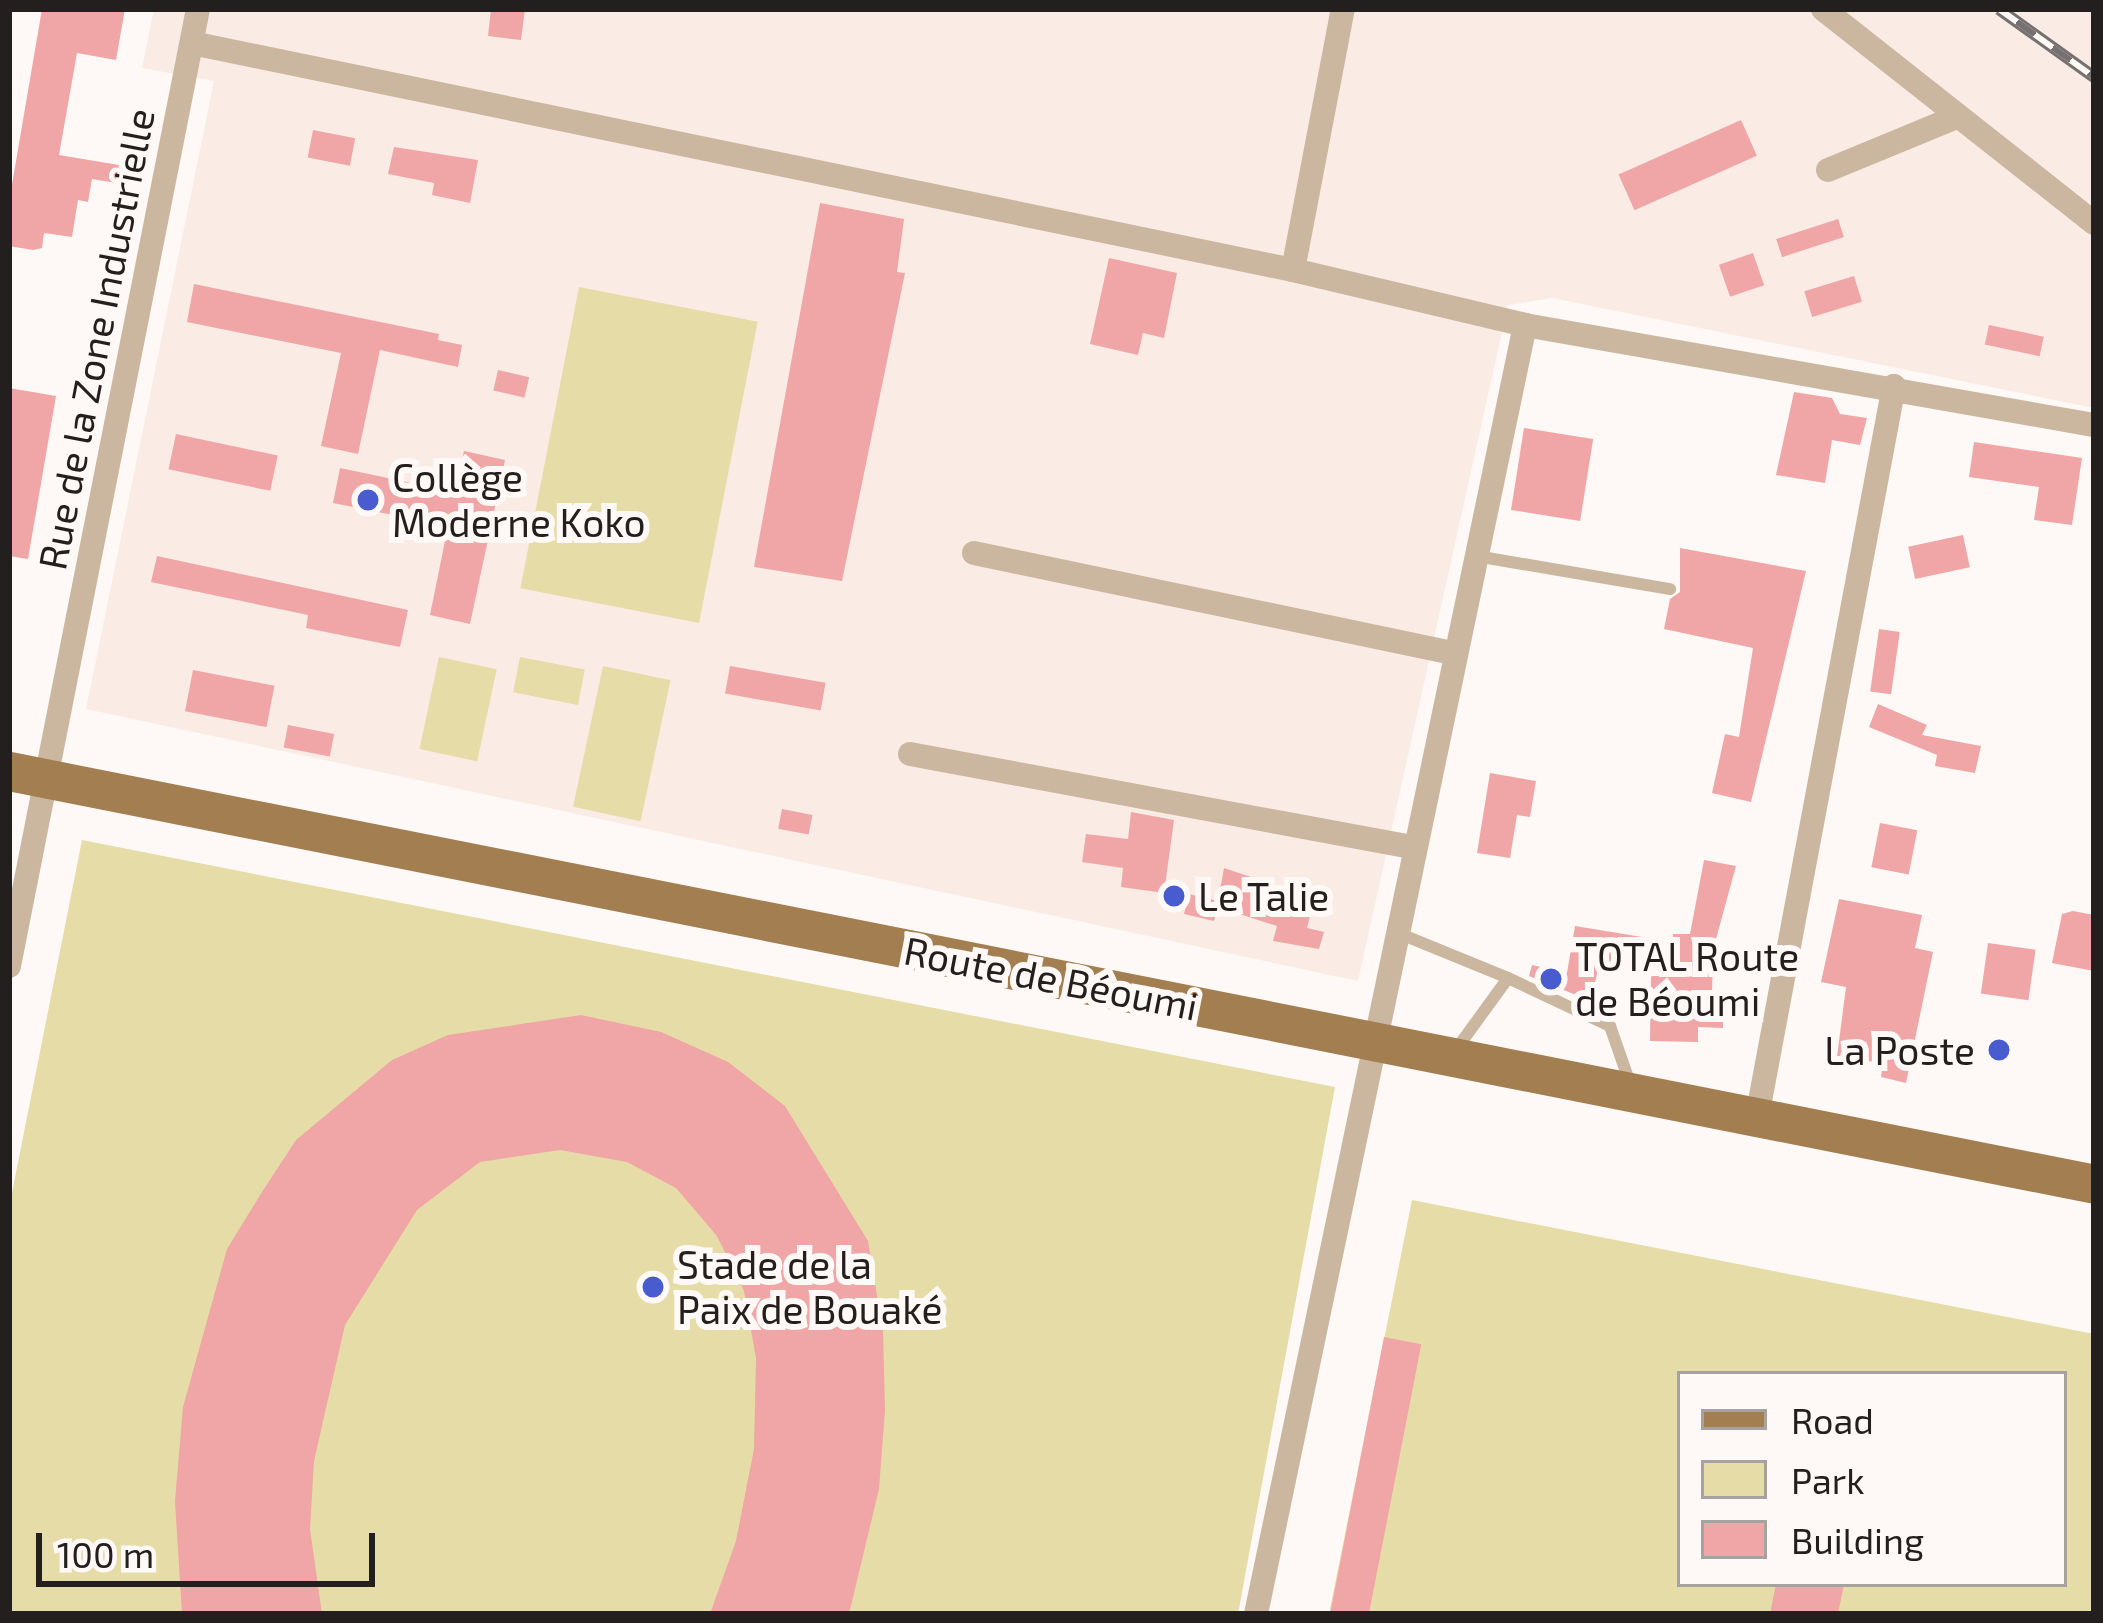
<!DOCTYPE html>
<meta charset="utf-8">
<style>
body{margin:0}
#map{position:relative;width:2103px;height:1623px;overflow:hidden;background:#fef9f6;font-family:"Exo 2",sans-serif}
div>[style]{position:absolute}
.built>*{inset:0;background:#faebe5}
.green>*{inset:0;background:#e6dca7;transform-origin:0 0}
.building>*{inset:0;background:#f0a5a6;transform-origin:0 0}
.lane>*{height:12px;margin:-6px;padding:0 6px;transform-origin:6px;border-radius:6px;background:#cbb79f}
.street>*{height:24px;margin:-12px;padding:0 12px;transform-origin:12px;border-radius:12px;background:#cbb79f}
.primary>*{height:39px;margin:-19.5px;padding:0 19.5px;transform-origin:19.5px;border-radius:19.5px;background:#a27e51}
.rail>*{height:12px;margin-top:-6px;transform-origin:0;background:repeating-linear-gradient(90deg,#fef9f6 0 22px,#757170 0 44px);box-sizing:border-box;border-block:3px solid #757170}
.dots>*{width:33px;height:33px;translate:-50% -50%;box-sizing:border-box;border:6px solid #fef9f6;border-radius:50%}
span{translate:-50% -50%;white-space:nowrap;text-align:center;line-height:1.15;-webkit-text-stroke:12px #fef9f6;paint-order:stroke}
.street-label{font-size:39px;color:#221f1e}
.poi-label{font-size:39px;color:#221f1e}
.left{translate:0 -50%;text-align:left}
.right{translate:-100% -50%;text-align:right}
.frame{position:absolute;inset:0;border:12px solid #221f1e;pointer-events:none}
.legend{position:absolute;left:1677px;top:1371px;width:390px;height:216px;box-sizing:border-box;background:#fef9f6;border:3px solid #a6a2a0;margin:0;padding:15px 21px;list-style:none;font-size:36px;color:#221f1e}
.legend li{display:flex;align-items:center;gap:24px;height:60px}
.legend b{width:60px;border:3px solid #a6a2a0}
.scale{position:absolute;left:36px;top:1533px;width:339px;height:54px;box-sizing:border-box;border:6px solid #221f1e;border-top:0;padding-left:15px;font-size:36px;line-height:42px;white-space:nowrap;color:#221f1e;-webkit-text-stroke:9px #fef9f6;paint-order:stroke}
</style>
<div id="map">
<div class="built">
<i style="clip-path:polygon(154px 9px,2094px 9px,2094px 408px,1552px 298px,1508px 305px,1358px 981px,86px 709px,214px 81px,142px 68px)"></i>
</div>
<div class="green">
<i style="left:579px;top:287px;width:182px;height:307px;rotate:11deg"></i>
<i style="left:439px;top:657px;width:59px;height:94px;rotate:12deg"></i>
<i style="left:520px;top:657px;width:66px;height:36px;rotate:11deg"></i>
<i style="left:603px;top:666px;width:69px;height:144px;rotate:12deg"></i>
<i style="clip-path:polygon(82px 840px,1335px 1087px,1238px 1614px,9px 1614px,9px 1208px)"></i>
<i style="clip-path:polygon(evenodd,1412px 1200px,2094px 1334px,2094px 1614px,1329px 1614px,1412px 1200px,1680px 1374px,2064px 1374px,2064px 1584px,1680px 1584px,1680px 1374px)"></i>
</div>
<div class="building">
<i style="clip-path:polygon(42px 9px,125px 9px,116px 60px,77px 53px,59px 155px,119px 165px,116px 183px,92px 179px,88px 202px,78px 200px,72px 237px,44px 233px,42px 248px,33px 250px,9px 246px,9px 202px)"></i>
<i style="clip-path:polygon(491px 9px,525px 9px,521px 40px,488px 36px)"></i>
<i style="left:1741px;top:120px;width:39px;height:134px;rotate:66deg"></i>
<i style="left:313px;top:130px;width:43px;height:28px;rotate:11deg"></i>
<i style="clip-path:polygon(394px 147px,478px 160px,470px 203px,432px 195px,434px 183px,388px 174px)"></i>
<i style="clip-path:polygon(820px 203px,904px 219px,897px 272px,905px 273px,842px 581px,754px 567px)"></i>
<i style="left:1838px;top:219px;width:19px;height:65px;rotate:72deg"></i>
<i style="left:1753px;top:253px;width:34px;height:36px;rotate:71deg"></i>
<i style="clip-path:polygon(1109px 258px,1177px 273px,1164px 338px,1143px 333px,1138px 355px,1090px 344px)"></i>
<i style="left:1854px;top:276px;width:27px;height:52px;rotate:73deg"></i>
<i style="clip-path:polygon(194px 284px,439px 334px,438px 340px,462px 345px,458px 367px,380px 350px,358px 454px,321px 446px,341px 353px,187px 322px)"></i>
<i style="left:1989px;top:325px;width:56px;height:20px;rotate:12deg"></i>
<i style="left:498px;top:370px;width:32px;height:21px;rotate:13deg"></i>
<i style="clip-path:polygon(9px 388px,56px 396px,28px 559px,9px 556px)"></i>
<i style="clip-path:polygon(1794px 392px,1832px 398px,1840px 414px,1867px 418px,1860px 445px,1832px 440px,1825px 483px,1776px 475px)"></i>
<i style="left:1524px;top:428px;width:70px;height:83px;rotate:9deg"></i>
<i style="left:176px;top:434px;width:104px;height:36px;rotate:12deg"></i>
<i style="clip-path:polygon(1974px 442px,2082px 458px,2072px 525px,2034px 520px,2039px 487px,1969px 477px)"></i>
<i style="clip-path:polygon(464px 451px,505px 460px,470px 624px,430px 615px,448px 526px,333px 503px,340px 468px,455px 492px)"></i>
<i style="left:1963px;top:535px;width:33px;height:56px;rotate:78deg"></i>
<i style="clip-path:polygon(1680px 548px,1806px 571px,1751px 802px,1712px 793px,1725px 734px,1739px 737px,1753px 648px,1664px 629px,1670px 599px,1680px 592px)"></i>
<i style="clip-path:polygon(157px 556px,408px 610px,400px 647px,306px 628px,308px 615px,151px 582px)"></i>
<i style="left:1879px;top:629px;width:21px;height:63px;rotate:8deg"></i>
<i style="left:730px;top:666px;width:97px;height:28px;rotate:10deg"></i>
<i style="left:193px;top:670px;width:83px;height:42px;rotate:11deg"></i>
<i style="clip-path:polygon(1878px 704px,1927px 725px,1922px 735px,1981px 746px,1975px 773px,1935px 766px,1937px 755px,1869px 727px)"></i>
<i style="left:288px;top:725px;width:47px;height:23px;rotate:11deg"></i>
<i style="clip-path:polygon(1490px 773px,1536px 781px,1530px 817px,1517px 815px,1510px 858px,1477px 853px)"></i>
<i style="left:782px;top:809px;width:31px;height:20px;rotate:11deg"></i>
<i style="clip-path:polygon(1131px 812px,1174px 820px,1164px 893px,1121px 887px,1123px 868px,1082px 862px,1086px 834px,1128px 839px)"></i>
<i style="left:1880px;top:823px;width:38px;height:45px;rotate:11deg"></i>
<i style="clip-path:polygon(1704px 860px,1736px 866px,1713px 950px,1712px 997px,1723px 998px,1723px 1028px,1698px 1027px,1698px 1042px,1650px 1041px,1651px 976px,1672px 976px,1673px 934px,1690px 934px)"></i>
<i style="clip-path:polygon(1224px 868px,1269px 883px,1265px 899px,1311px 912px,1307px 928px,1324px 932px,1319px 949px,1273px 941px,1277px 926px,1218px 907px,1214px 921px,1184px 914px,1189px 894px,1218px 901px)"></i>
<i style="clip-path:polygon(1839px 899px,1922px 915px,1915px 948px,1933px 952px,1906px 1083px,1881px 1077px,1883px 1063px,1837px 1057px,1846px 987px,1821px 982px)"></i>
<i style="clip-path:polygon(2073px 911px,2094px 915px,2094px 971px,2052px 963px,2062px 914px)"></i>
<i style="clip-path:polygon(1575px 926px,1642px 937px,1637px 967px,1600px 960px,1591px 1001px,1529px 976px,1532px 965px,1567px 973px)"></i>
<i style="left:1988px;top:943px;width:48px;height:51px;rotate:8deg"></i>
<i style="clip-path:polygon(581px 1015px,661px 1032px,728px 1062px,785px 1106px,868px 1241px,883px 1332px,885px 1410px,879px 1489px,849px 1614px,710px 1614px,736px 1541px,754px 1449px,756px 1358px,744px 1291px,717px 1236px,676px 1188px,627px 1162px,560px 1150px,480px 1162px,417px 1210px,345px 1325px,314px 1461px,310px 1529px,322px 1614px,182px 1614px,175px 1501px,183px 1407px,227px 1249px,262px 1192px,296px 1140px,392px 1060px,448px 1035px)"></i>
<i style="left:1384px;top:1337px;width:38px;height:282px;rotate:11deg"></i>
<i style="clip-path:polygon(1776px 1584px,1844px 1584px,1838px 1614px,1770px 1614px)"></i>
</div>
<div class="lane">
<i style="left:1476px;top:556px;width:197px;rotate:9.7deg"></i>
<i style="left:1398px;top:933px;width:119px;rotate:22.2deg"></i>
<i style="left:1455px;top:1051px;width:90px;rotate:-54deg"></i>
<i style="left:1508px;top:978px;width:113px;rotate:25.2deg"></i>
<i style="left:1610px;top:1026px;width:64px;rotate:70.7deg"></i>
</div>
<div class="street">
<i style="left:1823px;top:9px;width:345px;rotate:38.3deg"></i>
<i style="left:192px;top:43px;width:1124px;rotate:11.65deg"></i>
<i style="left:1293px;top:270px;width:238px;rotate:13.3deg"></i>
<i style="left:1525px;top:325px;width:578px;rotate:9.97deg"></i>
<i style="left:1828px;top:170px;width:136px;rotate:-22.4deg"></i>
<i style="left:1293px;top:270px;width:266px;rotate:-79.2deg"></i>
<i style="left:974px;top:553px;width:490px;rotate:11.8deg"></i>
<i style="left:910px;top:754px;width:511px;rotate:10.5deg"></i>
<i style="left:9px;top:966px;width:975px;rotate:-78.83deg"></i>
<i style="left:1757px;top:1117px;width:744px;rotate:-79.39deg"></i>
<i style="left:1256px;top:1614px;width:1317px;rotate:-78.21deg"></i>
</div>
<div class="primary">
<i style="left:9px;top:771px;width:2126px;rotate:11.2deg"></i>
</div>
<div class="rail">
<i style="left:1999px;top:9px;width:117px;rotate:35.6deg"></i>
</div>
<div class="dots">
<i style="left:368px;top:500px;background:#485cd0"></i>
<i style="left:1174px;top:896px;background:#485cd0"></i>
<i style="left:1551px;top:979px;background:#485cd0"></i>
<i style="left:1999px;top:1050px;background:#485cd0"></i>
<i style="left:653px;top:1287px;background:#485cd0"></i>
</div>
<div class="street-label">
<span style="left:96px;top:339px;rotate:-79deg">Rue de la Zone Industrielle</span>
<span style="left:1051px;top:978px;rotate:11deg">Route de Béoumi</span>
</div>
<div class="poi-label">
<span class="left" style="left:392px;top:500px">Collège<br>Moderne Koko</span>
<span class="left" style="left:1198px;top:896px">Le Talie</span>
<span class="left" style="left:1575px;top:979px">TOTAL Route<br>de Béoumi</span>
<span class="right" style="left:1975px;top:1050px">La Poste</span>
<span class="left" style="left:677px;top:1287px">Stade de la<br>Paix de Bouaké</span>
</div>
<div class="frame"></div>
<ul class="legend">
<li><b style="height:15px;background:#a27e51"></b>Road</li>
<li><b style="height:33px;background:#e6dca7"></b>Park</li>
<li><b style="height:33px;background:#f0a5a6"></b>Building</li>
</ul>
<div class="scale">100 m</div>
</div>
